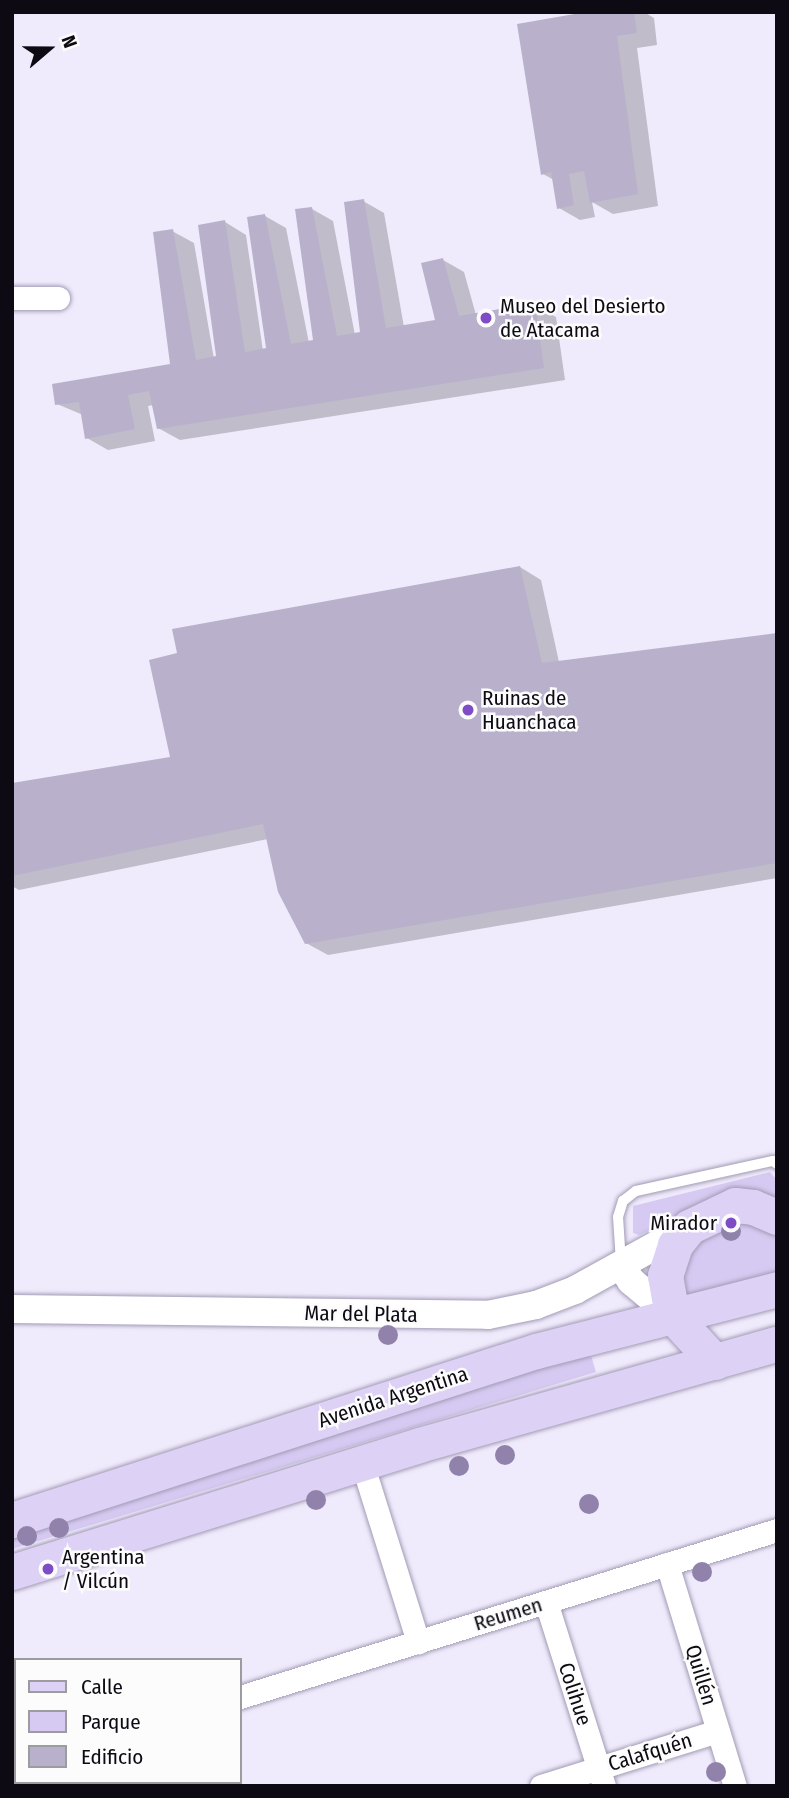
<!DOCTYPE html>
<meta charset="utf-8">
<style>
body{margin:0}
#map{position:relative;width:789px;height:1798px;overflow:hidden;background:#f0ebfc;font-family:"Fira Sans Condensed",sans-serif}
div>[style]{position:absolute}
.green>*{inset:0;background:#d6caf2}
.shadow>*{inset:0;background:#0003}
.building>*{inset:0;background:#b9b1cc}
.roads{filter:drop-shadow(0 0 2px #a29bb5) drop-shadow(0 0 2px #a29bb5)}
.service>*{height:10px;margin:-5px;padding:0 5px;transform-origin:5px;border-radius:5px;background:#fff}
.minor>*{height:23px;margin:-11.5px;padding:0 11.5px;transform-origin:11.5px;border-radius:11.5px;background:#fff}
.tertiary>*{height:28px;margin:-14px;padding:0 14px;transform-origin:14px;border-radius:14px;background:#fff}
.primary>*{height:35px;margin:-17.5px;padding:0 17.5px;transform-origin:17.5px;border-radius:17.5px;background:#ddd2f6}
.trees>*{width:20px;height:20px;margin:-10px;border-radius:50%;background:#9182ac}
.dots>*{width:19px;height:19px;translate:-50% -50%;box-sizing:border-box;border:4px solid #fcfcfc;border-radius:50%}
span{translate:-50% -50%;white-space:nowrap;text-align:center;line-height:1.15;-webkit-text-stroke:5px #fcfcfc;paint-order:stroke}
.poi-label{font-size:21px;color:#0d0a13}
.left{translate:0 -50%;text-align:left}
.right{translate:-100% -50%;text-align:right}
.street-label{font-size:21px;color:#0d0a13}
.frame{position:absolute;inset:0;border:14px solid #0d0a13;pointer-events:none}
.legend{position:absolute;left:14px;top:1658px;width:228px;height:126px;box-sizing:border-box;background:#fcfcfc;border:2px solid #9c9b9f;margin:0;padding:9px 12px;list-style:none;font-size:21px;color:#0d0a13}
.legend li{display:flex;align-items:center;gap:14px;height:35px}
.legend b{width:35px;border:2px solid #9c9b9f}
.north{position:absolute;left:14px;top:14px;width:70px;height:70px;-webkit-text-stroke:5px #fcfcfc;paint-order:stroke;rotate:70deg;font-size:19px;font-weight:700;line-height:28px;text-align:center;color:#0d0a13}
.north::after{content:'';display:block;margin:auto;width:24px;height:32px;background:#0d0a13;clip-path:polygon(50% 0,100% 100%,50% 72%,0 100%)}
</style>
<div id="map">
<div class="green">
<i style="clip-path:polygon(770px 1172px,777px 1180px,777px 1201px,760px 1191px,725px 1196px,639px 1235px,633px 1233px,633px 1206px)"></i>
<i style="clip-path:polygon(728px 1218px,777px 1227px,777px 1277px,692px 1297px,682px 1291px,688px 1251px)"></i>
<i style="clip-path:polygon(590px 1352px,596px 1372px,12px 1549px,12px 1533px)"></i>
</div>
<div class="shadow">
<i style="clip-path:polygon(596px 12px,644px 12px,654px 18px,657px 45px,637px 48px,658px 206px,613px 214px,592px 202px,595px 217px,580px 220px,559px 208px,554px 180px,543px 174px)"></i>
<i style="clip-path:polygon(363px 201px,384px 213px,404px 327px,438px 321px,443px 260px,464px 272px,476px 315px,534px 305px,556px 317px,565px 380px,180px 440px,158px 428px,154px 405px,148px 406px,155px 441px,108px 450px,87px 438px,83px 415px,57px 404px,172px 366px,172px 231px,194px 243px,214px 359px,218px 358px,225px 222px,246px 235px,263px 351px,268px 350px,265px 216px,286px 228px,309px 343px,315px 342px,312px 209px,333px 221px,355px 335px,362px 334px)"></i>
<i style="clip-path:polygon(520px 567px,541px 580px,559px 662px,777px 634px,777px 878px,328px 955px,306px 943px,268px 839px,19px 890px,12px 886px,12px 785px,172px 759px)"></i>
<i style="clip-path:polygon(157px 1782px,212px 1782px,218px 1786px,146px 1786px)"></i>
</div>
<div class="building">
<i style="clip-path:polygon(586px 12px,634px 12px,637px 33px,617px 36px,638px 194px,590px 203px,584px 171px,569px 174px,574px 205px,557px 209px,551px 172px,541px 175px,517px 24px)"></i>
<i style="clip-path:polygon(364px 199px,386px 328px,435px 320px,421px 263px,443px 258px,459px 316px,535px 303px,544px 368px,157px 429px,149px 391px,128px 395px,135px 429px,85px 439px,79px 402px,55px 405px,52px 384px,170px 364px,153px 232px,173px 229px,196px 360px,216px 356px,198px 225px,225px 220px,245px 352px,266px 348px,247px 217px,265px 214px,291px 344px,313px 340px,295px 209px,312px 207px,337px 336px,360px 332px,344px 202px)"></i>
<i style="clip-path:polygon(520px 566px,542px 663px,777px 633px,777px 863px,305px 944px,278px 892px,263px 824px,12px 876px,12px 783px,170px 757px,149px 660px,177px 653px,172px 629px)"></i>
<i style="clip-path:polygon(151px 1782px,197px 1782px,199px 1786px,142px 1786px)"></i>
</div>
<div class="roads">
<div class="service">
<i style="left:621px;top:1263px;width:46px;rotate:-93.7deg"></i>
<i style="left:618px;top:1217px;width:17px;rotate:-73deg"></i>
<i style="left:623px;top:1201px;width:16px;rotate:-38deg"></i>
<i style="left:636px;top:1191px;width:140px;rotate:-12.4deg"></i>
<i style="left:773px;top:1161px;width:5px;rotate:37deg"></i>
</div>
<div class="minor">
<i style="left:12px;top:298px;width:46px"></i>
<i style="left:362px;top:1463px;width:188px;rotate:72.6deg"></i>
<i style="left:667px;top:1564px;width:232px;rotate:73deg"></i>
<i style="left:546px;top:1602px;width:193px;rotate:72.5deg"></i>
<i style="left:240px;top:1697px;width:562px;rotate:-17.28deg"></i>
<i style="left:12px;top:1768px;width:4px;rotate:-14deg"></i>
<i style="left:96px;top:1782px;width:4px;rotate:76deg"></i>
<i style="left:219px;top:1782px;width:4px;rotate:63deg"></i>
<i style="left:541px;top:1786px;width:185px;rotate:-17.3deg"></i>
</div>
<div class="tertiary">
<i style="left:621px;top:1266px;width:18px;rotate:56deg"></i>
<i style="left:631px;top:1281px;width:53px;rotate:39.7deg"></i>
<i style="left:12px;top:1309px;width:476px;rotate:0.7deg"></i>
<i style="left:488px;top:1315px;width:49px;rotate:-11.8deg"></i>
<i style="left:536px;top:1305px;width:42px;rotate:-21deg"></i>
<i style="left:575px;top:1290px;width:130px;rotate:-28.9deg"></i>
</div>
<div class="primary">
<i style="left:715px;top:1362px;width:64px;rotate:-132.5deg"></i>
<i style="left:672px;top:1315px;width:40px;rotate:-100deg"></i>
<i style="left:665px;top:1276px;width:33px;rotate:-72deg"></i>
<i style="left:675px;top:1245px;width:23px;rotate:-52deg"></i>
<i style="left:689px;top:1227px;width:51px;rotate:-25.6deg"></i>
<i style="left:735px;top:1205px;width:18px;rotate:6deg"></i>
<i style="left:753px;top:1207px;width:26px;rotate:23deg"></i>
<i style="left:12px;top:1520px;width:551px;rotate:-17.88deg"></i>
<i style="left:536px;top:1351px;width:249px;rotate:-14.4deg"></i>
<i style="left:12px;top:1572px;width:426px;rotate:-17.3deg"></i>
<i style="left:419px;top:1445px;width:372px;rotate:-15.8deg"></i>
</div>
</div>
<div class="trees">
<i style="left:731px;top:1231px"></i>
<i style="left:388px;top:1335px"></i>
<i style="left:505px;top:1455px"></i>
<i style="left:459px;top:1466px"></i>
<i style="left:316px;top:1500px"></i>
<i style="left:589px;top:1504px"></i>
<i style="left:59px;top:1528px"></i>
<i style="left:27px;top:1536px"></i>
<i style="left:702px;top:1572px"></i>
<i style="left:716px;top:1772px"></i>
</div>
<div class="dots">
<i style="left:486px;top:318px;background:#7e4dc6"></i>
<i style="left:468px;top:710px;background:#7e4dc6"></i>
<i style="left:731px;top:1223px;background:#7e4dc6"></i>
<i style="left:48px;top:1569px;background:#7e4dc6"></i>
</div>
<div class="poi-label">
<span class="left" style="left:500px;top:318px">Museo del Desierto<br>de Atacama</span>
<span class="left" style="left:482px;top:710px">Ruinas de<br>Huanchaca</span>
<span class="right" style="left:717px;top:1223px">Mirador</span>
<span class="left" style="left:62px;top:1569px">Argentina<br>/ Vilcún</span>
</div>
<div class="street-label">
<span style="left:361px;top:1314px;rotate:1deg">Mar del Plata</span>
<span style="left:393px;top:1397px;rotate:-18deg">Avenida Argentina</span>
<span style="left:508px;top:1614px;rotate:-17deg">Reumen</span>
<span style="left:701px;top:1675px;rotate:73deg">Quillén</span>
<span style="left:575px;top:1694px;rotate:72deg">Colihue</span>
<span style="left:650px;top:1752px;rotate:-17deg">Calafquén</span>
</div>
<div class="frame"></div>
<ul class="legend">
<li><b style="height:9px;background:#ddd2f6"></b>Calle</li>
<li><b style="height:19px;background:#d6caf2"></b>Parque</li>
<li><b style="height:19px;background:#b9b1cc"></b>Edificio</li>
</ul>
<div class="north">N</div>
</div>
